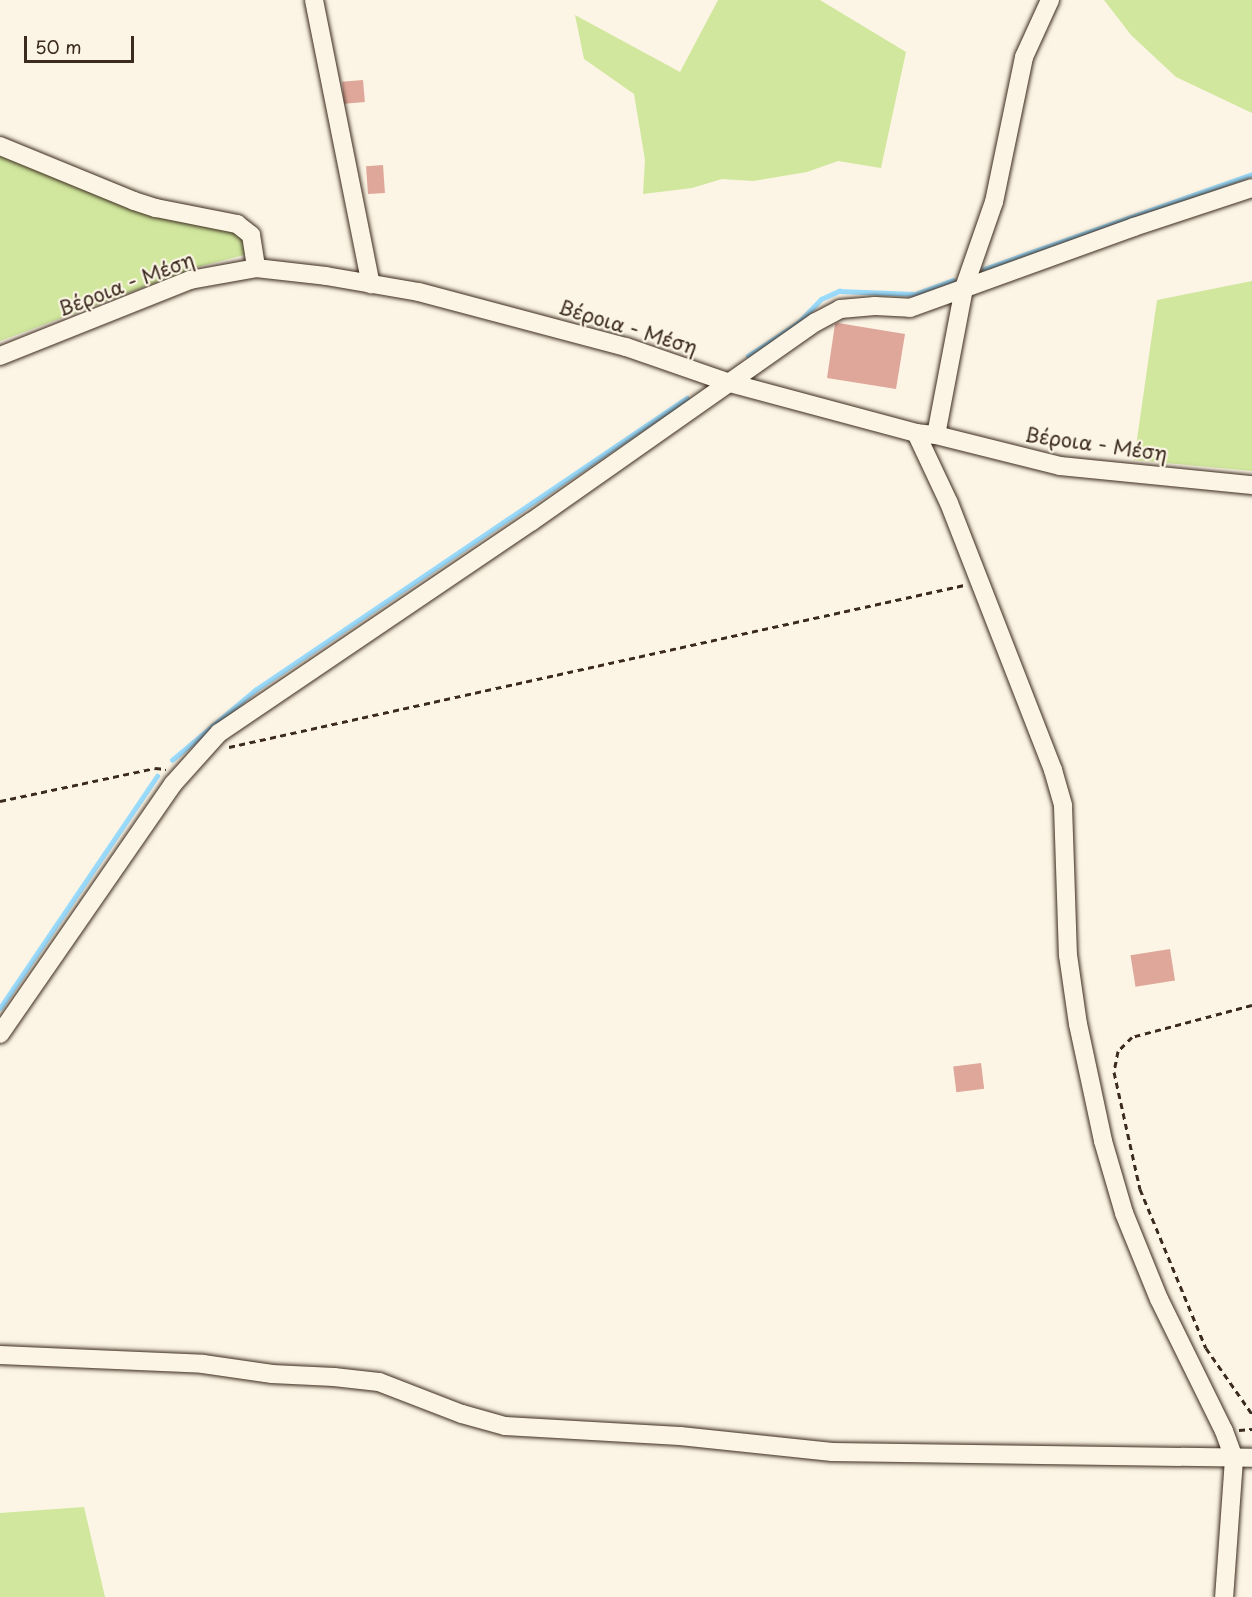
<!DOCTYPE html>
<meta charset="utf-8">
<style>
body{margin:0}
#map{position:relative;width:1252px;height:1597px;overflow:hidden;background:#fcf5e5;font-family:"Playpen Sans",sans-serif}
div>[style]{position:absolute}
.green>*{inset:0;background:#d0e79d}
.stream>*{height:4.5px;margin:-2.25px;padding:0 2.25px;transform-origin:2.25px;border-radius:2.25px;background:#9adbfc}
.building>*{inset:0;background:#dfa799;transform-origin:0 0}
.path>*{height:3px;margin-top:-1.5px;transform-origin:0;background:repeating-linear-gradient(90deg,#3b2a1e 0 6px,transparent 0 10.5px)}
.roads{filter:drop-shadow(0 0 2px #3b2a1e) drop-shadow(0 0 2px #3b2a1e)}
.minor>*{height:18px;margin:-9px;padding:0 9px;transform-origin:9px;border-radius:9px;background:#fcf5e5}
span{translate:-50% -50%;white-space:nowrap;text-align:center;line-height:1.15;-webkit-text-stroke:4.5px #fcf5e5;paint-order:stroke}
.street-label{font-size:20px;color:#3b2a1e}
.scale{position:absolute;left:24px;top:36px;width:110px;height:27px;box-sizing:border-box;border:3px solid #3b2a1e;border-top:0;padding-left:8px;font-size:18px;line-height:21px;white-space:nowrap;color:#3b2a1e;-webkit-text-stroke:4px #fcf5e5;paint-order:stroke}
</style>
<div id="map">
<div class="green">
<i style="clip-path:polygon(718px 0,820px 0,906px 52px,881px 168px,838px 161px,807px 172px,753px 181px,722px 179px,692px 188px,643px 194px,645px 160px,634px 94px,584px 59px,575px 15px,680px 72px)"></i>
<i style="clip-path:polygon(1104px 0,1252px 0,1252px 113px,1176px 77px,1131px 35px)"></i>
<i style="clip-path:polygon(0 152px,229px 226px,246px 236px,248px 254px,198px 267px,0 341px)"></i>
<i style="clip-path:polygon(1252px 281px,1252px 471px,1134px 460px,1157px 300px)"></i>
<i style="clip-path:polygon(84px 1507px,105px 1597px,0 1597px,0 1513px)"></i>
</div>
<div class="stream">
<i style="left:984px;top:269px;width:284px;rotate:-19.5deg"></i>
<i style="left:748px;top:356px;width:60px;rotate:-33.4deg"></i>
<i style="left:798px;top:323px;width:33px;rotate:-46deg"></i>
<i style="left:821px;top:299px;width:20px;rotate:-24deg"></i>
<i style="left:839px;top:291px;width:76px;rotate:2.3deg"></i>
<i style="left:915px;top:294px;width:40px;rotate:-20.2deg"></i>
<i style="left:172px;top:760px;width:109px;rotate:-40.1deg"></i>
<i style="left:255px;top:690px;width:521px;rotate:-34.06deg"></i>
<i style="left:0;top:1008px;width:280px;rotate:-55.9deg"></i>
</div>
<div class="building">
<i style="left:363px;top:80px;width:22px;height:21px;rotate:85deg"></i>
<i style="left:383px;top:165px;width:28px;height:17px;rotate:86deg"></i>
<i style="clip-path:polygon(838px 323px,905px 334px,896px 389px,827px 378px,835px 324px)"></i>
<i style="left:1170px;top:949px;width:32px;height:40px;rotate:81deg"></i>
<i style="left:981px;top:1063px;width:26px;height:28px;rotate:83deg"></i>
</div>
<div class="path">
<i style="left:229px;top:747px;width:753px;rotate:-12.43deg"></i>
<i style="left:0;top:801px;width:158px;rotate:-12deg"></i>
<i style="left:155px;top:768px;width:11px;rotate:5deg"></i>
<i style="left:1252px;top:1005px;width:124px;rotate:165.1deg"></i>
<i style="left:1132px;top:1037px;width:20px;rotate:135deg"></i>
<i style="left:1118px;top:1051px;width:21px;rotate:101deg"></i>
<i style="left:1114px;top:1072px;width:120px;rotate:77.5deg"></i>
<i style="left:1140px;top:1189px;width:172px;rotate:67.5deg"></i>
<i style="left:1206px;top:1348px;width:80px;rotate:55.1deg"></i>
<i style="left:1239px;top:1430px;width:13px;rotate:-4deg"></i>
</div>
<div class="roads">
<div class="minor">
<i style="left:314px;top:0;width:290px;rotate:78.7deg"></i>
<i style="left:0;top:146px;width:145px;rotate:22.3deg"></i>
<i style="left:134px;top:201px;width:23px;rotate:18deg"></i>
<i style="left:156px;top:208px;width:83px;rotate:11.2deg"></i>
<i style="left:237px;top:224px;width:18px;rotate:38deg"></i>
<i style="left:251px;top:235px;width:33px;rotate:81deg"></i>
<i style="left:0;top:356px;width:205px;rotate:-21.8deg"></i>
<i style="left:190px;top:280px;width:67px;rotate:-10.3deg"></i>
<i style="left:256px;top:268px;width:70px;rotate:6.5deg"></i>
<i style="left:326px;top:276px;width:94px;rotate:9.8deg"></i>
<i style="left:419px;top:292px;width:214px;rotate:14.9deg"></i>
<i style="left:626px;top:347px;width:110px;rotate:19.1deg"></i>
<i style="left:730px;top:383px;width:193px;rotate:15deg"></i>
<i style="left:916px;top:433px;width:20px;rotate:6deg"></i>
<i style="left:936px;top:435px;width:128px;rotate:14deg"></i>
<i style="left:1060px;top:466px;width:193px;rotate:5.7deg"></i>
<i style="left:916px;top:433px;width:77px;rotate:64.8deg"></i>
<i style="left:949px;top:503px;width:287px;rotate:68.7deg"></i>
<i style="left:1053px;top:770px;width:37px;rotate:74deg"></i>
<i style="left:1063px;top:806px;width:149px;rotate:88.1deg"></i>
<i style="left:1068px;top:955px;width:70px;rotate:81.8deg"></i>
<i style="left:1078px;top:1024px;width:120px;rotate:77.9deg"></i>
<i style="left:1103px;top:1141px;width:75px;rotate:73.7deg"></i>
<i style="left:1124px;top:1213px;width:93px;rotate:67.9deg"></i>
<i style="left:1159px;top:1299px;width:147px;rotate:63.8deg"></i>
<i style="left:1224px;top:1431px;width:30px;rotate:70deg"></i>
<i style="left:1234px;top:1459px;width:138px;rotate:94.1deg"></i>
<i style="left:936px;top:435px;width:150px;rotate:-79.2deg"></i>
<i style="left:964px;top:288px;width:91px;rotate:-70.8deg"></i>
<i style="left:994px;top:202px;width:148px;rotate:-78.3deg"></i>
<i style="left:1024px;top:57px;width:63px;rotate:-65.5deg"></i>
<i style="left:0;top:1034px;width:304px;rotate:-55.3deg"></i>
<i style="left:173px;top:784px;width:69px;rotate:-48deg"></i>
<i style="left:219px;top:733px;width:377px;rotate:-34.1deg"></i>
<i style="left:531px;top:522px;width:348px;rotate:-35.1deg"></i>
<i style="left:816px;top:322px;width:27px;rotate:-28deg"></i>
<i style="left:840px;top:309px;width:35px;rotate:-5deg"></i>
<i style="left:875px;top:306px;width:35px;rotate:3deg"></i>
<i style="left:910px;top:308px;width:238px;rotate:-19.9deg"></i>
<i style="left:1134px;top:227px;width:124px;rotate:-18.3deg"></i>
<i style="left:0;top:1355px;width:203px;rotate:2.5deg"></i>
<i style="left:203px;top:1364px;width:70px;rotate:8.2deg"></i>
<i style="left:272px;top:1374px;width:62px;rotate:2.8deg"></i>
<i style="left:334px;top:1377px;width:45px;rotate:6.3deg"></i>
<i style="left:379px;top:1382px;width:89px;rotate:21.1deg"></i>
<i style="left:462px;top:1414px;width:45px;rotate:15.6deg"></i>
<i style="left:505px;top:1426px;width:175px;rotate:3.3deg"></i>
<i style="left:680px;top:1436px;width:153px;rotate:6deg"></i>
<i style="left:832px;top:1452px;width:420px;rotate:0.8deg"></i>
</div>
</div>
<div class="street-label">
<span style="left:126px;top:284px;rotate:-21deg">Βέροια - Μέση</span>
<span style="left:628px;top:327px;rotate:17deg">Βέροια - Μέση</span>
<span style="left:1096px;top:444px;rotate:8deg">Βέροια - Μέση</span>
</div>
<div class="scale">50 m</div>
</div>
